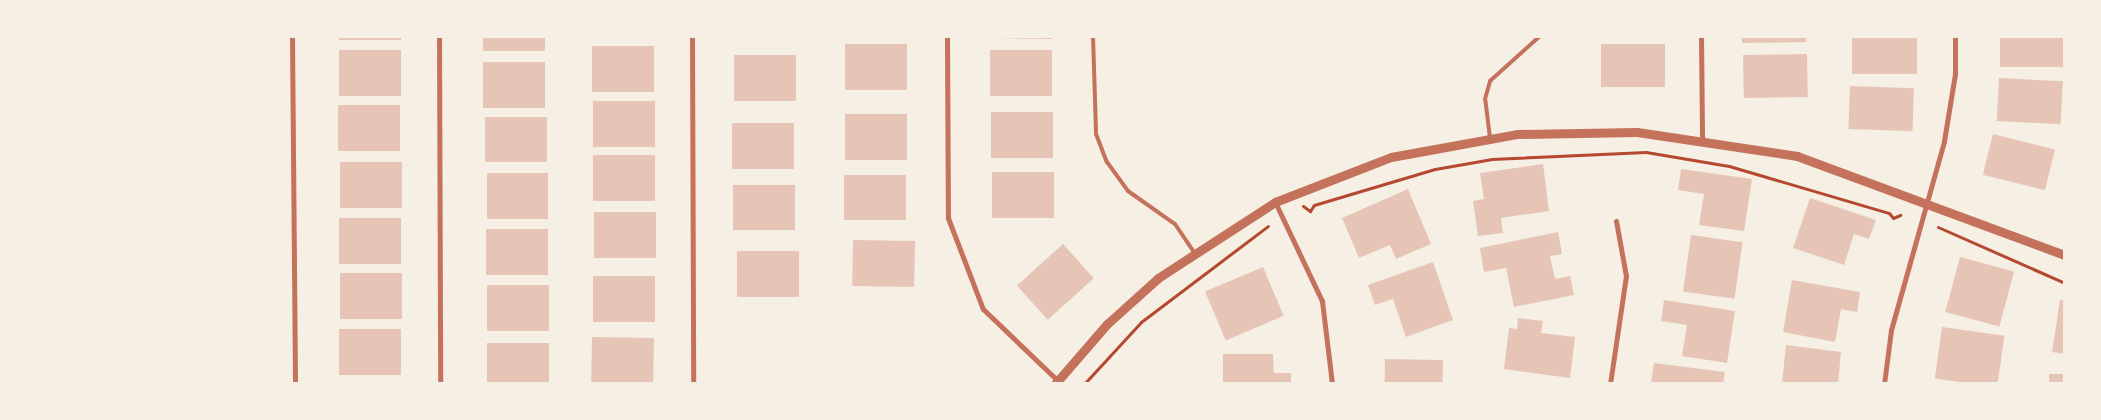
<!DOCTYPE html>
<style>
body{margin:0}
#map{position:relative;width:2101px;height:420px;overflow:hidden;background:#f6efe4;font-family:"Titillium Web",sans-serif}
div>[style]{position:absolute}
.building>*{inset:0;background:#e6c5b7;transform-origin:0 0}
.path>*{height:3px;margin:-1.5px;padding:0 1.5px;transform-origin:1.5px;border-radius:1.5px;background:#b5482f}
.service>*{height:4px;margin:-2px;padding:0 2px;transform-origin:2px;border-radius:2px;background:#c5725c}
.minor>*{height:5px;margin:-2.5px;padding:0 2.5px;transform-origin:2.5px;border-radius:2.5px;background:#c5725c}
.tertiary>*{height:9px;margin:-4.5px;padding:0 4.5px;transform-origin:4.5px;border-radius:4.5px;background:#c5725c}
span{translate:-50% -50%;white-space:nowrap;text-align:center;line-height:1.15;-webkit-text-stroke:4px #f6efe4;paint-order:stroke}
.frame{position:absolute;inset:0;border:38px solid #f6efe4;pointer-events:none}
</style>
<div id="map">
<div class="building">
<i style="left:339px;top:36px;width:62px;height:4px"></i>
<i style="left:483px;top:36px;width:62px;height:15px"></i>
<i style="clip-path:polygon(990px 36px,1052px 36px,1052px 39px,990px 38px)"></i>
<i style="clip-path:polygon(1742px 36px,1806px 36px,1806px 42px,1742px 43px)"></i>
<i style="left:1852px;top:36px;width:65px;height:38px"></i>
<i style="left:2000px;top:36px;width:64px;height:31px"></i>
<i style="left:845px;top:44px;width:62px;height:46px"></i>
<i style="left:1665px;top:44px;width:43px;height:64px;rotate:90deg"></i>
<i style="left:592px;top:46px;width:62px;height:46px"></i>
<i style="left:339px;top:50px;width:62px;height:46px"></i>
<i style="left:990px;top:50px;width:62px;height:46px"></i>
<i style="left:1807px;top:54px;width:43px;height:64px;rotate:89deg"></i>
<i style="left:734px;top:55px;width:62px;height:46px"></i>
<i style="left:483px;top:62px;width:62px;height:46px"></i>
<i style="left:1999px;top:78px;width:64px;height:43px;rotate:3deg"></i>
<i style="left:1850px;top:86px;width:64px;height:43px;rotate:2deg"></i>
<i style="left:593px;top:101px;width:62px;height:46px"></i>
<i style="left:338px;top:105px;width:62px;height:46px"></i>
<i style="left:991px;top:112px;width:62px;height:46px"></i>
<i style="left:845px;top:114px;width:62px;height:46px"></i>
<i style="left:485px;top:117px;width:62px;height:45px"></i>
<i style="left:732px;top:123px;width:62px;height:46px"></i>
<i style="left:1993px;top:134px;width:64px;height:42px;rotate:14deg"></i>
<i style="left:593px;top:155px;width:62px;height:46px"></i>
<i style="left:340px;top:162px;width:62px;height:46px"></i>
<i style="clip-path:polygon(1543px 164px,1549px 211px,1501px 218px,1503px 233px,1478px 236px,1473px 201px,1484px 199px,1480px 173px)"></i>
<i style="clip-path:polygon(1681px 169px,1752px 179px,1744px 231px,1699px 225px,1704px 194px,1678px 190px)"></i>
<i style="left:992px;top:172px;width:62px;height:46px"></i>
<i style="left:487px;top:173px;width:61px;height:46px"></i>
<i style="left:844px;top:175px;width:62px;height:45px"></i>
<i style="left:733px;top:185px;width:62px;height:45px"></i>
<i style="clip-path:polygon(1408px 189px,1431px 244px,1396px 259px,1390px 245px,1359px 258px,1342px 218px)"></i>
<i style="clip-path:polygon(1810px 198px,1876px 220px,1869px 239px,1854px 234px,1844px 265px,1793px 248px)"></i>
<i style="left:594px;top:212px;width:62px;height:46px"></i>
<i style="left:339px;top:218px;width:62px;height:46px"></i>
<i style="left:486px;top:229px;width:62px;height:46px"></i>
<i style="clip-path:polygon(1558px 232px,1562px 254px,1550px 256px,1555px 279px,1570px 276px,1574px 295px,1514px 307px,1506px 268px,1484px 272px,1480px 248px)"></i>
<i style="left:1691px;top:235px;width:52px;height:57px;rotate:8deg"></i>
<i style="left:853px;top:240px;width:62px;height:46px;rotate:1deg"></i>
<i style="left:1063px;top:244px;width:46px;height:62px;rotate:48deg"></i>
<i style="left:737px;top:251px;width:62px;height:46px"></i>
<i style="left:1960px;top:257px;width:56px;height:57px;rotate:15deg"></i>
<i style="clip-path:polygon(1433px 262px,1453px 320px,1406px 337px,1393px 299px,1375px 305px,1368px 285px)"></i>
<i style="left:1263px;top:267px;width:53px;height:63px;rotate:67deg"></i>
<i style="left:340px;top:273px;width:62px;height:46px"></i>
<i style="left:593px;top:276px;width:62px;height:46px"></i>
<i style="clip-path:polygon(1792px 280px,1860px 292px,1857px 312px,1841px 309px,1835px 342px,1783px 332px)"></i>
<i style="left:487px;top:285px;width:62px;height:46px"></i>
<i style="clip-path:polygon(1664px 300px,1735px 311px,1727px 363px,1682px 356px,1687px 325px,1661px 321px)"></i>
<i style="clip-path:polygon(2060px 300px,2065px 300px,2065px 354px,2052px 352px)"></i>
<i style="clip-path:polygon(1518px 318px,1543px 321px,1541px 333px,1575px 337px,1570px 378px,1504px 369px,1509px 328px,1517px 329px)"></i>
<i style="left:1942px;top:327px;width:63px;height:52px;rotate:8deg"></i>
<i style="left:339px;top:329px;width:62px;height:46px"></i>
<i style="left:592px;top:337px;width:62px;height:46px;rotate:1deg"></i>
<i style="left:487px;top:343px;width:62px;height:41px"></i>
<i style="clip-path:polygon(1786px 345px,1841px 352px,1838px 384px,1782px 384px)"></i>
<i style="clip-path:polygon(1223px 354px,1273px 354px,1274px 373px,1291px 373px,1291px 384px,1223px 384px)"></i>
<i style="left:1385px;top:359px;width:58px;height:25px;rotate:1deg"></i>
<i style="clip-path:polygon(1654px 363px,1725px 372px,1723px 384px,1651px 383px)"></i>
<i style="left:2049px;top:374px;width:16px;height:10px"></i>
</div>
<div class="path">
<i style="left:1303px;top:206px;width:9px;rotate:36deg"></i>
<i style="left:1310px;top:211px;width:7px;rotate:-56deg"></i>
<i style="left:1314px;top:205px;width:126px;rotate:-16.6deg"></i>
<i style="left:1435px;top:169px;width:58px;rotate:-10deg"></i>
<i style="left:1492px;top:159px;width:154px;rotate:-2.6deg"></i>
<i style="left:1646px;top:152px;width:84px;rotate:9.6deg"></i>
<i style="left:1729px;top:166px;width:167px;rotate:16.4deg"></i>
<i style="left:1889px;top:213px;width:6px;rotate:51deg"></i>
<i style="left:1893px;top:218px;width:8px;rotate:-23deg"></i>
<i style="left:1938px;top:227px;width:139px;rotate:23.8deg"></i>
<i style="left:1084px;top:384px;width:84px;rotate:-47.4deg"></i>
<i style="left:1141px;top:322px;width:159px;rotate:-37.1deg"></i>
</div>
<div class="service">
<i style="left:1093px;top:36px;width:98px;rotate:88.2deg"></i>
<i style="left:1096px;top:134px;width:30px;rotate:69deg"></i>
<i style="left:1107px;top:162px;width:36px;rotate:54deg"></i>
<i style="left:1128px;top:191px;width:57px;rotate:35.1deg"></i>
<i style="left:1175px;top:224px;width:36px;rotate:56deg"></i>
<i style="left:1490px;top:138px;width:39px;rotate:-97deg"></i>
<i style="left:1485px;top:99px;width:19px;rotate:-74deg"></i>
<i style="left:1490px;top:81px;width:67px;rotate:-42deg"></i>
</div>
<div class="minor">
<i style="left:292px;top:36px;width:348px;rotate:89.5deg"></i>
<i style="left:439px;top:36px;width:348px;rotate:89.8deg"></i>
<i style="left:692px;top:36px;width:348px;rotate:89.8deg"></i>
<i style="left:947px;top:36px;width:182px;rotate:89.7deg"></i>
<i style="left:948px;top:218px;width:97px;rotate:69deg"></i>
<i style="left:983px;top:309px;width:103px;rotate:43.8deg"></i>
<i style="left:1701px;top:36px;width:102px;rotate:89.4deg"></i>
<i style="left:1275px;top:202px;width:110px;rotate:64.6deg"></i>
<i style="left:1322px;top:301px;width:84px;rotate:83.1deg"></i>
<i style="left:1610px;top:384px;width:109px;rotate:-81.6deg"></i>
<i style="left:1626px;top:276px;width:56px;rotate:-100.3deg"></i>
<i style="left:1884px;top:384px;width:54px;rotate:-82.6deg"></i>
<i style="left:1891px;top:330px;width:196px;rotate:-74.3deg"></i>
<i style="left:1944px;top:141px;width:68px;rotate:-80.7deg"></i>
<i style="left:1955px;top:74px;width:38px;rotate:-90deg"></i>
</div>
<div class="tertiary">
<i style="left:1055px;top:384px;width:79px;rotate:-49.1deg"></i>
<i style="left:1107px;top:324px;width:69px;rotate:-42deg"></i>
<i style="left:1158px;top:278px;width:140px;rotate:-33deg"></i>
<i style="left:1275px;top:202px;width:124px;rotate:-21.2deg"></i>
<i style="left:1391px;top:157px;width:129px;rotate:-10.3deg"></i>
<i style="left:1518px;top:134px;width:119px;rotate:-1deg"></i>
<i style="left:1637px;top:132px;width:162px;rotate:8.5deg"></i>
<i style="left:1797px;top:156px;width:286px;rotate:20.3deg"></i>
</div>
<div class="frame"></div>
</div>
